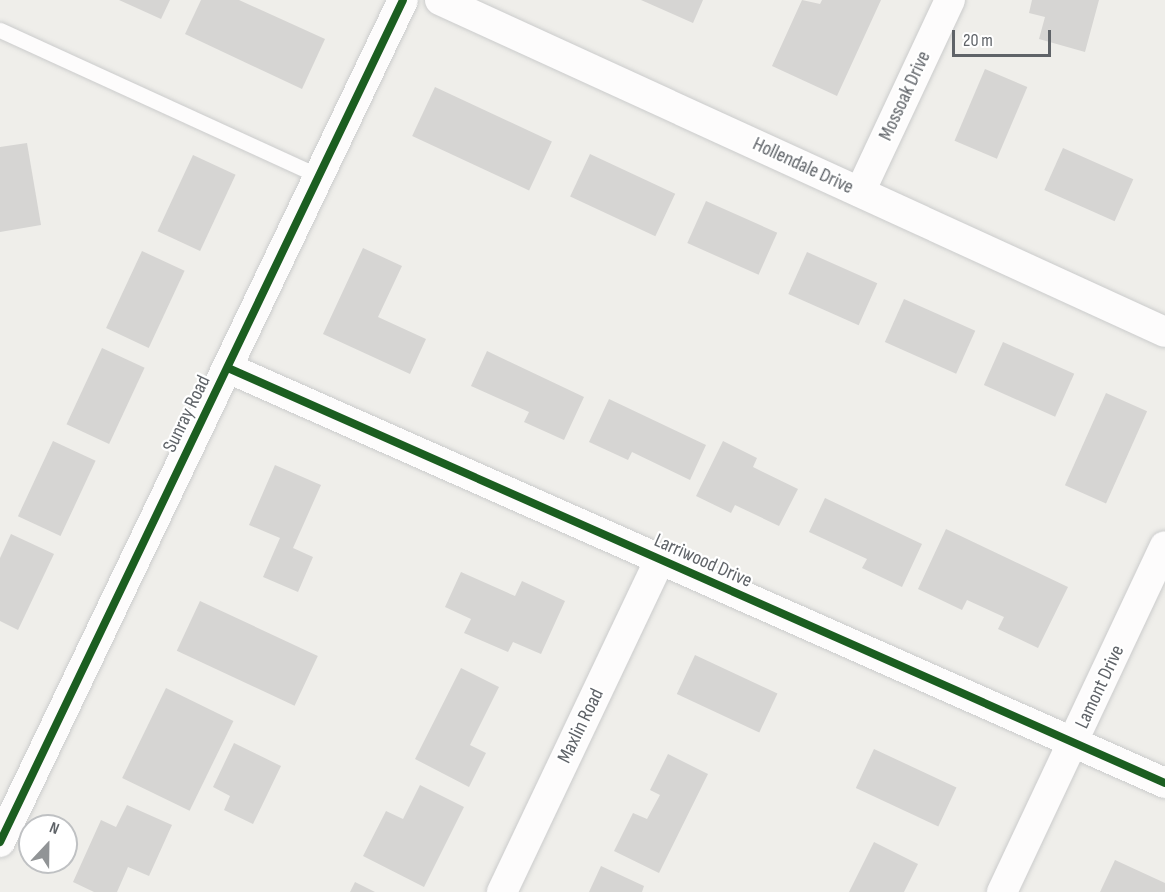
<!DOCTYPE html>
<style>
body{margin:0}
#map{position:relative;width:1165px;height:892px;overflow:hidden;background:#efeeea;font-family:"Sofia Sans Condensed",sans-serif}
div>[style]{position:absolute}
.building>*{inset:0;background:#d6d5d3;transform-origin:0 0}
.roads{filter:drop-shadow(0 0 2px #cbcccc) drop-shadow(0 0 2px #cbcccc)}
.lane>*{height:15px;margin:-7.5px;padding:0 7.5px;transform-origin:7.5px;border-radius:7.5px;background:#fdfcfc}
.street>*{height:30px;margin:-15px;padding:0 15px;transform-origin:15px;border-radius:15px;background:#fdfcfc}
.cycleway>*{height:8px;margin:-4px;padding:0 4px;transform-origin:4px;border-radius:4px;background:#1b5e20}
span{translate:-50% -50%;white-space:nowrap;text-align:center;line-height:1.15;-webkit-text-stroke:4.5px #fff;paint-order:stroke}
.street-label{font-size:20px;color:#5f6368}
.north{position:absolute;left:18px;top:814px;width:60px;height:60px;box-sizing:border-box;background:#fff;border:2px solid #bfc1c3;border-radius:50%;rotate:22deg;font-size:16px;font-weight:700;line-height:24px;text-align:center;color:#5f6368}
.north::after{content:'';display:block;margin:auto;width:21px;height:27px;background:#919496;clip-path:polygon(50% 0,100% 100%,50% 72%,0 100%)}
.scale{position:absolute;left:952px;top:30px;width:99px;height:27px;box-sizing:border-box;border:3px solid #5f6368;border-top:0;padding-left:8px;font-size:18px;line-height:21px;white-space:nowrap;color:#5f6368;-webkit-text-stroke:4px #fff;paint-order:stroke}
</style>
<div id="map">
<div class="building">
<i style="clip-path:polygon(119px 0,170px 0,161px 19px)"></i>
<i style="clip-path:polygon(201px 0,239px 0,325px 39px,302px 89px,185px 34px)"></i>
<i style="clip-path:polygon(641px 0,703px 0,693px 23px)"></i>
<i style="clip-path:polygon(802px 0,820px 4px,822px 0,881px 0,837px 96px,772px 66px)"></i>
<i style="clip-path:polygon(1032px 0,1099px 0,1085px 52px,1039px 39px,1045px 17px,1029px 13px)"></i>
<i style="left:985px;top:69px;width:46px;height:78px;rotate:23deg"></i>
<i style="left:435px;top:87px;width:129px;height:54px;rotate:25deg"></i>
<i style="clip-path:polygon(27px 143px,41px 225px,0 232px,0 147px)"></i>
<i style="left:1063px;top:148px;width:77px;height:46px;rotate:24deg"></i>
<i style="left:590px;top:154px;width:94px;height:47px;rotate:25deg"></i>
<i style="left:193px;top:155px;width:47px;height:84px;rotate:25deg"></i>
<i style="left:706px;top:201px;width:78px;height:46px;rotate:24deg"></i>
<i style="clip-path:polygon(363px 248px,402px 266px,378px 317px,426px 339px,410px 374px,323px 334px)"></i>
<i style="left:142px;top:251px;width:47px;height:85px;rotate:25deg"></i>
<i style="left:807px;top:252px;width:77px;height:46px;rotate:24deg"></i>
<i style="left:904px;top:299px;width:78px;height:47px;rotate:24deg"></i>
<i style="left:1003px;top:342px;width:78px;height:47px;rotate:24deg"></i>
<i style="left:102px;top:348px;width:47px;height:84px;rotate:25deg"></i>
<i style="clip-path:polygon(487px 351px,584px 397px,564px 440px,524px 422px,529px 412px,471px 386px)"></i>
<i style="left:1106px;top:393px;width:45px;height:101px;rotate:24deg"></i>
<i style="clip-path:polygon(609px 399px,706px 445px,690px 480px,632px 452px,628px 460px,589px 442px)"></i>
<i style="left:53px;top:441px;width:47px;height:83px;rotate:25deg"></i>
<i style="clip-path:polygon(723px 441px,757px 458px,753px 467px,798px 489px,779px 526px,735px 505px,731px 513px,696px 496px)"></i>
<i style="clip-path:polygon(275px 465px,321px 485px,293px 548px,313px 557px,298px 592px,263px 577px,280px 538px,249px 525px)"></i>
<i style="clip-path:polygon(825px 498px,922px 544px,902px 587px,862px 568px,867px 559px,809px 532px)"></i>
<i style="clip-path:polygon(946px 529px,1068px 587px,1038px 648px,998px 629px,1004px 617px,967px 600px,962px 610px,918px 589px)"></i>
<i style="clip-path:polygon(11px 534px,54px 554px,18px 630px,0 621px,0 558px)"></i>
<i style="clip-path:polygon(461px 572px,515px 596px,522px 581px,565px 601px,541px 654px,513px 642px,508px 652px,464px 633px,471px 619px,445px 607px)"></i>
<i style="left:200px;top:601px;width:130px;height:55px;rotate:25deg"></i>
<i style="left:695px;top:655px;width:91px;height:43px;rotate:25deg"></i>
<i style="clip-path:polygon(461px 668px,499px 687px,470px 745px,486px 753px,469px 787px,415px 759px)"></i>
<i style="left:166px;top:688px;width:75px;height:100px;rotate:26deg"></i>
<i style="clip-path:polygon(234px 743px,281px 766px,253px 824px,224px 810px,230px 796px,213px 787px)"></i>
<i style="left:874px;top:749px;width:91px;height:43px;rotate:25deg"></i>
<i style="clip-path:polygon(668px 754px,708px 774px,659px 873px,614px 851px,633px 813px,647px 819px,660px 795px,650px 790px)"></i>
<i style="clip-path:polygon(420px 785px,464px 807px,424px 887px,363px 856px,386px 811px,403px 819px)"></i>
<i style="clip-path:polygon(127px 805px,172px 825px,149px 876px,128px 867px,117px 892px,94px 892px,73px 882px,101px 820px,116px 827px)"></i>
<i style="clip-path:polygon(874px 842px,918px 864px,904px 892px,849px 892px)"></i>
<i style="clip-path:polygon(1115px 860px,1165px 883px,1165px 892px,1100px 892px)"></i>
<i style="clip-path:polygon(601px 866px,644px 886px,642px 892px,589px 892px)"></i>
<i style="clip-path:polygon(355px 882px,375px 892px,350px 892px)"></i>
</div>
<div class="roads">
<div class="lane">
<i style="left:0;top:30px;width:351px;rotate:24.6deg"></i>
</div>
<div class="street">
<i style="left:440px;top:0;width:797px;rotate:24.6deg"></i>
<i style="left:860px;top:192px;width:212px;rotate:-64.9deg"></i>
<i style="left:228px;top:368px;width:1025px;rotate:23.89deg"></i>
<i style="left:0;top:842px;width:933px;rotate:-64.42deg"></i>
<i style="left:502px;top:892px;width:368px;rotate:-64.6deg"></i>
<i style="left:1002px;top:892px;width:382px;rotate:-64.8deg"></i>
</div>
</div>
<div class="cycleway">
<i style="left:228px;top:368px;width:1025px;rotate:23.89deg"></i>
<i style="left:0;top:842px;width:933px;rotate:-64.42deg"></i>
</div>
<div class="street-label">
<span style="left:905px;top:96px;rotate:-65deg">Mossoak Drive</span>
<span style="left:803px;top:166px;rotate:25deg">Hollendale Drive</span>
<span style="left:187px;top:414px;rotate:-64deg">Sunray Road</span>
<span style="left:703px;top:561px;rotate:24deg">Larriwood Drive</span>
<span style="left:1100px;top:687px;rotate:-65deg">Lamont Drive</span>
<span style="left:581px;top:726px;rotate:-64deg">Maxlin Road</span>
</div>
<div class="north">N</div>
<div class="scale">20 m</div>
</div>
